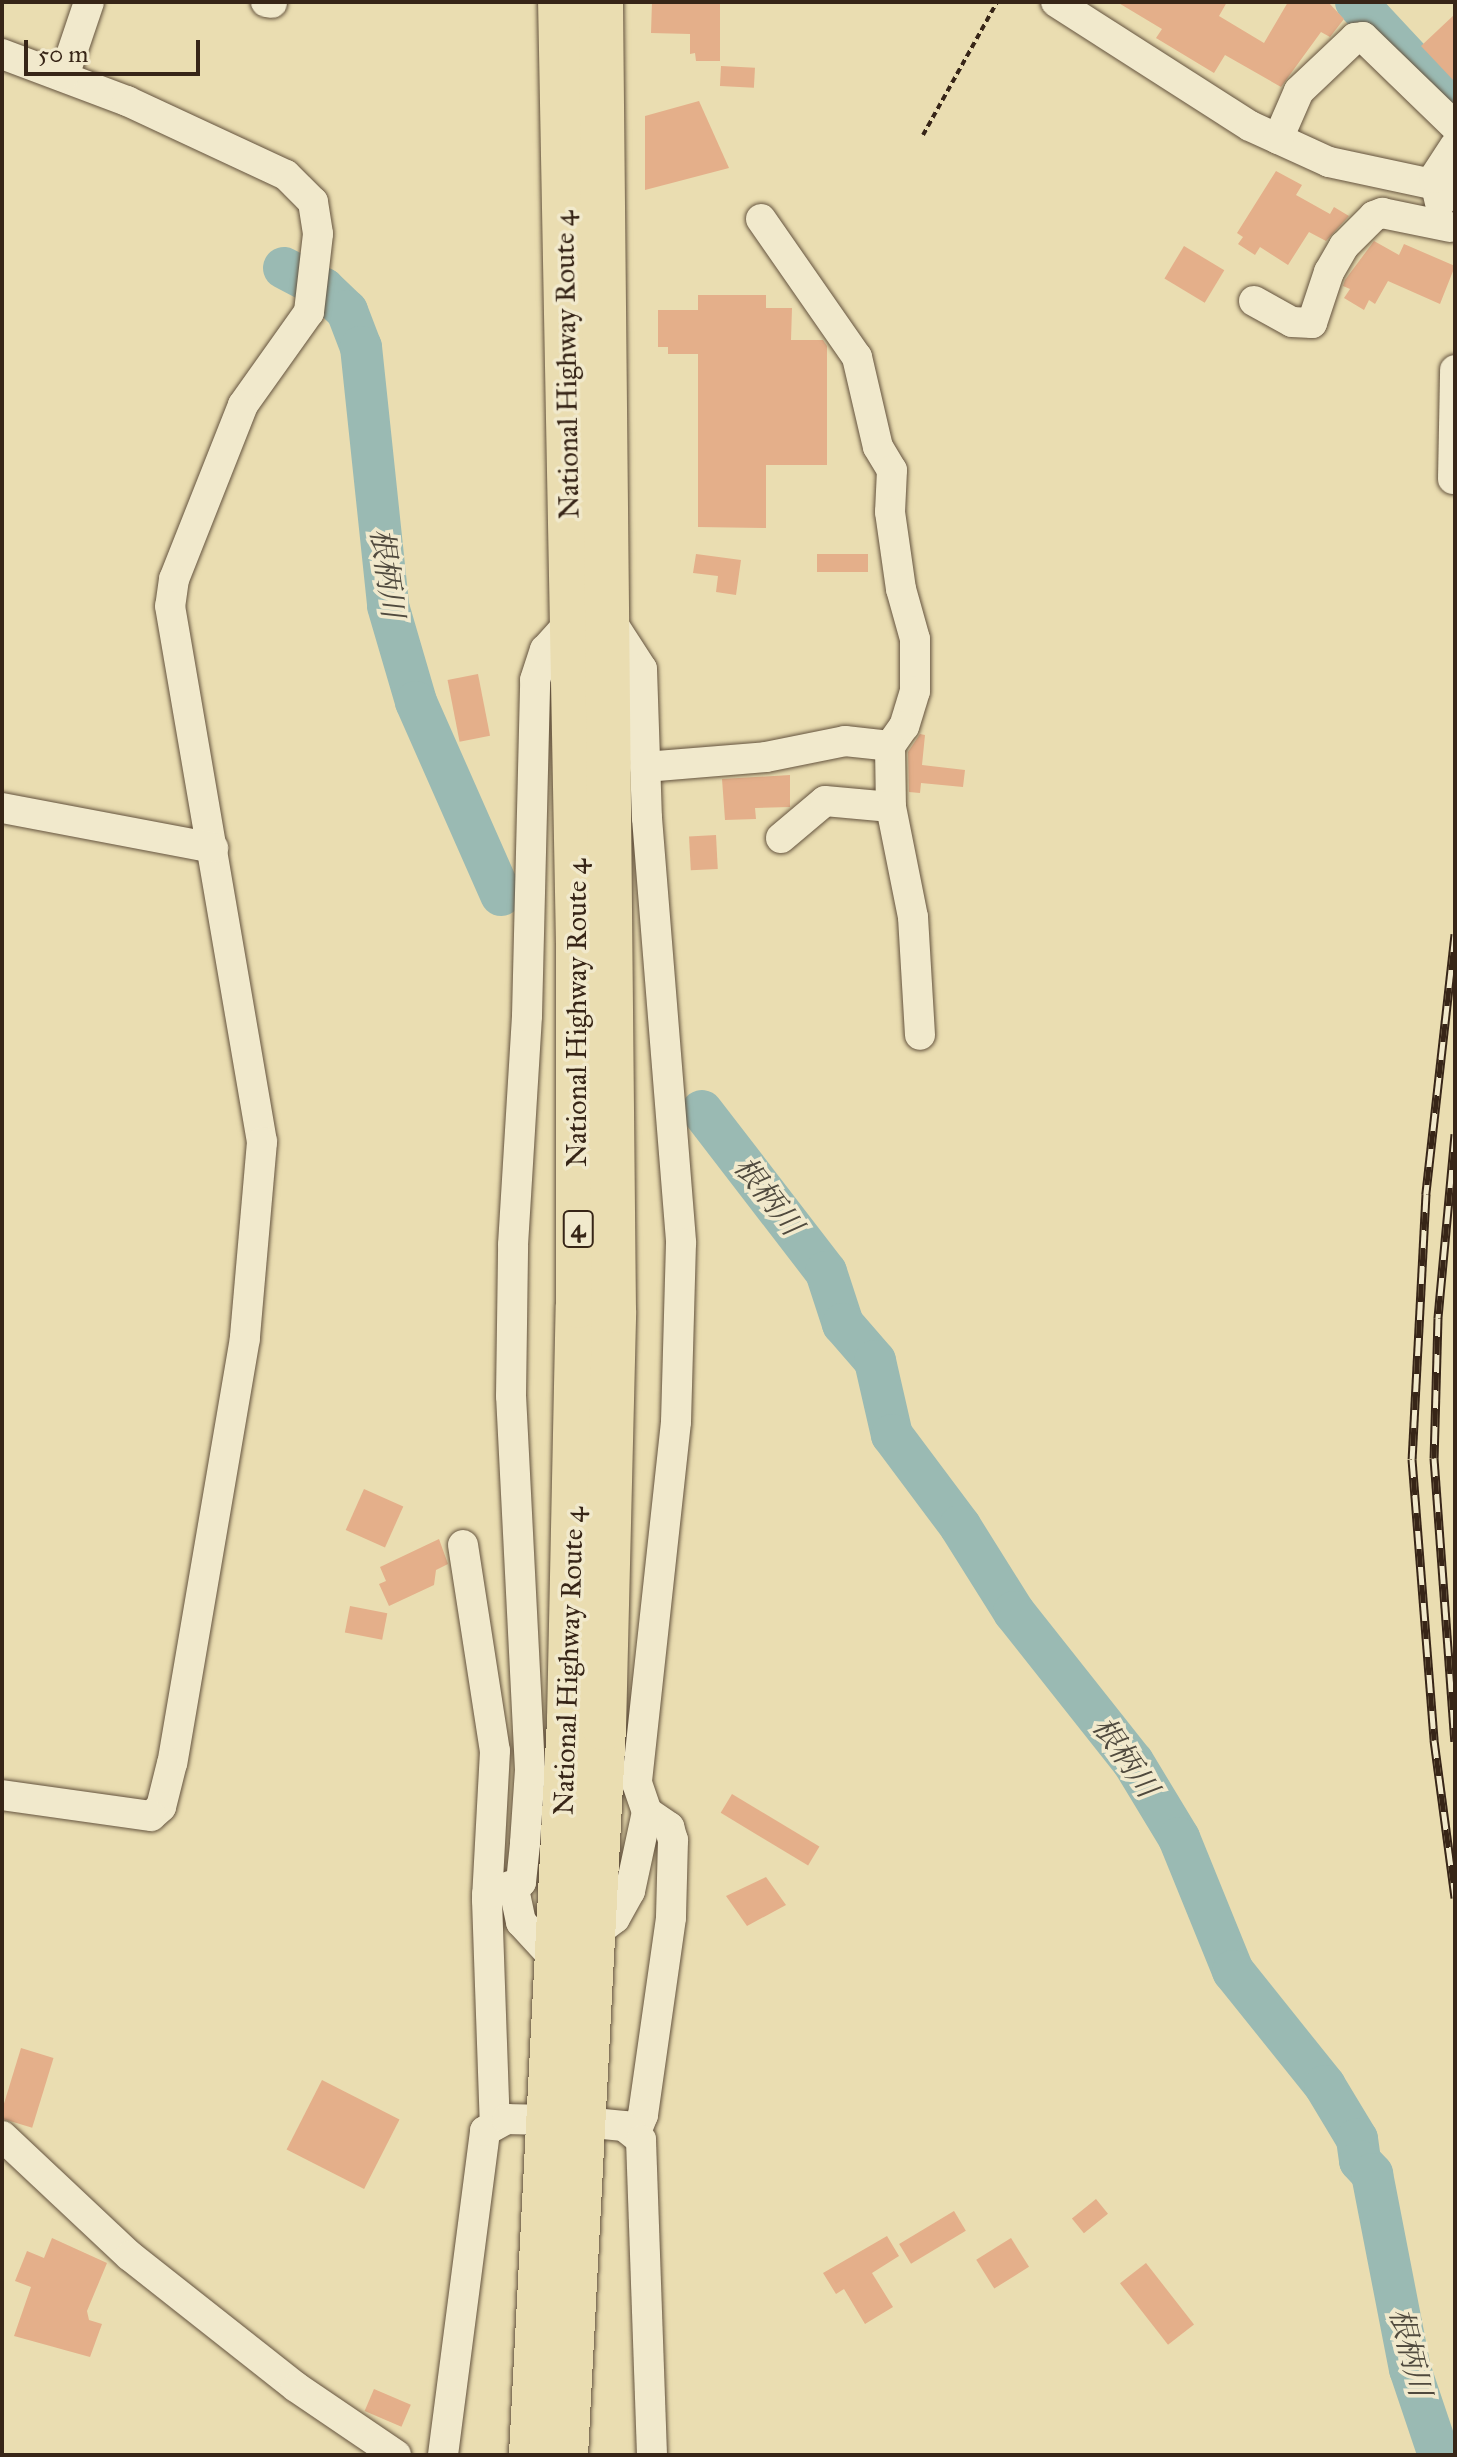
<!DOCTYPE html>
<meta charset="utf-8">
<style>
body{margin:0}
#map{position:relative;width:1457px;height:2457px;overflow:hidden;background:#eaddb1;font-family:"IM FELL Great Primer","Noto Serif JP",serif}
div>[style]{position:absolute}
.river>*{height:42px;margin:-21px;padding:0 21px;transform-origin:21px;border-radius:21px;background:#9abab3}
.building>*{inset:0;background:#e4af8a;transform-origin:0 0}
.path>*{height:4px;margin-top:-2px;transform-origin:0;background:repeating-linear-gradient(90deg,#372517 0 6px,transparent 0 10px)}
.roads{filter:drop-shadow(0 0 2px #64533e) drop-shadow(0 0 2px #64533e)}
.minor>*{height:30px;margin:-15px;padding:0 15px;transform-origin:15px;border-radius:15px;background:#f1e9cc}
.highway>*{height:44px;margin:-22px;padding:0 22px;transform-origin:22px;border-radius:22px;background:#eaddb1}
.rail>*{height:9px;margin-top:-4.5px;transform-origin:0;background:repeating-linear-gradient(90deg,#f1e9cc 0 18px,#372517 0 36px);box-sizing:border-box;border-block:2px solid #372517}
span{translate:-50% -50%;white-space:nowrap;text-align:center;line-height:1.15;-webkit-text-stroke:7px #f1e9cc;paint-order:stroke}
.shield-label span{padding:2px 6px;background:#f1e9cc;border:2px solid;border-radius:6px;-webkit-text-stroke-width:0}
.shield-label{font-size:26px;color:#372517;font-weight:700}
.street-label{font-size:28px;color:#372517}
.water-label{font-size:30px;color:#504a3e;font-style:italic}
.frame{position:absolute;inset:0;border:4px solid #372517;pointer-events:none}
.scale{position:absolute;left:24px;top:40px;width:176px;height:36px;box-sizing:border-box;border:4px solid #372517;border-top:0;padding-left:10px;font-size:24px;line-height:28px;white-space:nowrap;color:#372517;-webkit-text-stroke:6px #f1e9cc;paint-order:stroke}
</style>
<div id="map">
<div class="river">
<i style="left:1356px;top:2px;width:119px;rotate:47deg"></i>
<i style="left:284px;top:268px;width:45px;rotate:27.7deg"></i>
<i style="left:324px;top:289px;width:32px;rotate:44deg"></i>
<i style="left:347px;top:311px;width:39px;rotate:69deg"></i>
<i style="left:361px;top:347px;width:260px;rotate:84deg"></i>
<i style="left:388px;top:606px;width:100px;rotate:73.7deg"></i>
<i style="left:416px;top:702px;width:211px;rotate:66.2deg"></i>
<i style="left:702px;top:1111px;width:203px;rotate:52.4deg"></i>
<i style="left:826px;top:1272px;width:55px;rotate:71.9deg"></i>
<i style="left:843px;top:1324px;width:49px;rotate:49.1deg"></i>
<i style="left:875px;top:1361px;width:76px;rotate:77.1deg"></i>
<i style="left:892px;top:1435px;width:114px;rotate:53.2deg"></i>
<i style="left:960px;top:1526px;width:102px;rotate:57.9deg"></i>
<i style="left:1014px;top:1612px;width:191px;rotate:51.6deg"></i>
<i style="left:1133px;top:1762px;width:89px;rotate:58.8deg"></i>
<i style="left:1179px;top:1838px;width:144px;rotate:67.9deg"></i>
<i style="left:1233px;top:1971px;width:147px;rotate:51.3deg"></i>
<i style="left:1325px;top:2086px;width:62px;rotate:58.9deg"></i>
<i style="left:1357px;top:2139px;width:22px;rotate:82deg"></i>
<i style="left:1360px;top:2161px;width:18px;rotate:47deg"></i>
<i style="left:1372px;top:2174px;width:199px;rotate:79deg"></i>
<i style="left:1410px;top:2369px;width:91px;rotate:71.4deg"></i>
</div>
<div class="building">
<i style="clip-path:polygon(652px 2px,720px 2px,720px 61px,696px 61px,695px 53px,690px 54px,690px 34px,651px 33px)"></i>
<i style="clip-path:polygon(1117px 2px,1227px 2px,1219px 16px,1264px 43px,1288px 2px,1328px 2px,1344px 19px,1330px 37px,1321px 32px,1281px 87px,1225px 55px,1214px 73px,1156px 38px,1162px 29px)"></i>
<i style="clip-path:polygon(1455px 14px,1455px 82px,1421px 46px)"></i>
<i style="left:721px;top:66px;width:34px;height:20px;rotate:3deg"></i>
<i style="clip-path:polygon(699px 101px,729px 168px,645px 190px,645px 116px)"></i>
<i style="clip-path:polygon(1276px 171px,1302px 185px,1296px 195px,1330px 214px,1334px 207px,1349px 216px,1326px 241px,1309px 232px,1288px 265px,1260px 247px,1255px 255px,1238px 244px,1243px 237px,1237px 233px)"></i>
<i style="clip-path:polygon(1374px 241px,1399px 255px,1404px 244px,1455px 266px,1440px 304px,1388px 281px,1375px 304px,1369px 300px,1364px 310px,1344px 298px,1350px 289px,1343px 286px,1345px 280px)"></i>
<i style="left:1184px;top:246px;width:47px;height:38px;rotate:31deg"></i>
<i style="clip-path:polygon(698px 295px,766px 295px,766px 308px,792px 308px,791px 340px,823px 340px,827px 346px,827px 465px,766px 465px,766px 528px,698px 527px,698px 354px,668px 354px,668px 347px,658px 347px,658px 310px,698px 310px)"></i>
<i style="clip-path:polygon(696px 554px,741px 560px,736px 595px,716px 592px,718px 576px,693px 573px)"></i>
<i style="left:817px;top:554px;width:51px;height:18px"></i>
<i style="left:478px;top:674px;width:63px;height:31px;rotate:79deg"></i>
<i style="clip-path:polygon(920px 734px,925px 735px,922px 765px,965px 770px,963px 787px,921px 783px,920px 793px,909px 792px,908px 752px)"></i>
<i style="clip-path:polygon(790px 775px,790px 807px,755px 808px,756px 819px,725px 820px,722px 779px)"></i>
<i style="left:716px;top:835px;width:34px;height:27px;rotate:87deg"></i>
<i style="left:364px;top:1489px;width:43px;height:45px;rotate:24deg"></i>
<i style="clip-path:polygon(439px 1539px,448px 1564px,436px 1570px,434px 1585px,389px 1606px,379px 1584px,386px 1581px,380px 1567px)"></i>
<i style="left:350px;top:1606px;width:38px;height:27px;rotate:11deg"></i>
<i style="left:732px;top:1794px;width:102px;height:22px;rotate:31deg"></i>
<i style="clip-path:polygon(766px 1877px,786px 1905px,747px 1926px,726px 1896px)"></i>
<i style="left:21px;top:2048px;width:34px;height:73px;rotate:17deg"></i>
<i style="left:322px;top:2080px;width:87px;height:78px;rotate:27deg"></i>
<i style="left:1096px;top:2199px;width:19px;height:31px;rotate:51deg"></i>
<i style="left:954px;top:2211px;width:23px;height:64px;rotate:59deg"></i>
<i style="clip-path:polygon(887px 2236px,899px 2256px,872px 2273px,893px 2307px,865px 2324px,844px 2289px,836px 2294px,823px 2273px)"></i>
<i style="clip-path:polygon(52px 2238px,107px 2263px,87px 2311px,89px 2320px,102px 2324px,90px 2357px,14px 2336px,31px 2287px,15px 2281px,27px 2251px,44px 2258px)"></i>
<i style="left:1011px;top:2238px;width:34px;height:41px;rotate:58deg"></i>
<i style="left:1146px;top:2263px;width:78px;height:33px;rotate:52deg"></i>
<i style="left:374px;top:2389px;width:40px;height:24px;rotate:23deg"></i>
</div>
<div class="path">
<i style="left:923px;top:135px;width:152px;rotate:-60.9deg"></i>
</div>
<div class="roads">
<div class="minor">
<i style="left:266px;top:2px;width:6px;rotate:9deg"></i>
<i style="left:1056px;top:2px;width:230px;rotate:32.6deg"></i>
<i style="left:1250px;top:126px;width:87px;rotate:24.5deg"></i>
<i style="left:1329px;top:162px;width:129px;rotate:12.1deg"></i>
<i style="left:2px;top:54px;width:134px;rotate:20.6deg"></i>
<i style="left:127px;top:101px;width:175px;rotate:25deg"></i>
<i style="left:286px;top:175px;width:38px;rotate:45deg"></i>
<i style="left:313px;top:202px;width:32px;rotate:81deg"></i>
<i style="left:318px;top:234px;width:79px;rotate:96.6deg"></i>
<i style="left:309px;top:312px;width:114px;rotate:125.4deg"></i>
<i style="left:243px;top:405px;width:187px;rotate:111.6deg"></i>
<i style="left:174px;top:579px;width:27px;rotate:98deg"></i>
<i style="left:170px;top:606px;width:544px;rotate:80.26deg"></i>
<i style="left:262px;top:1142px;width:197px;rotate:95deg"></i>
<i style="left:245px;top:1338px;width:431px;rotate:99.7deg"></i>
<i style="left:172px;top:1763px;width:45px;rotate:104deg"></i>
<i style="left:161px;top:1807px;width:13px;rotate:138deg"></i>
<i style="left:151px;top:1816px;width:150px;rotate:-172deg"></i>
<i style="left:64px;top:76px;width:78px;rotate:-71.3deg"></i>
<i style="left:1278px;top:139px;width:52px;rotate:-66.4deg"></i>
<i style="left:1299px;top:91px;width:77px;rotate:-43.4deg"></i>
<i style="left:1355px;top:38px;width:8px;rotate:-7deg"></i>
<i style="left:1363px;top:37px;width:128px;rotate:44.1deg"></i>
<i style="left:1440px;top:203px;width:26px;rotate:-103deg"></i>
<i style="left:1434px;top:178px;width:38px;rotate:-57deg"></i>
<i style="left:761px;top:219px;width:168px;rotate:55.2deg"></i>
<i style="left:857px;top:357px;width:92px;rotate:76.9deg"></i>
<i style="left:878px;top:447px;width:27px;rotate:59deg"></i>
<i style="left:892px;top:470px;width:42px;rotate:92.7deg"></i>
<i style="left:890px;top:512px;width:78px;rotate:81.9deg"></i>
<i style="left:901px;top:589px;width:52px;rotate:74.4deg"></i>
<i style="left:915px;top:639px;width:52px;rotate:90deg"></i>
<i style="left:915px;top:691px;width:37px;rotate:107deg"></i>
<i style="left:904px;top:726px;width:24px;rotate:125deg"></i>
<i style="left:890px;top:746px;width:61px;rotate:89.1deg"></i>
<i style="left:891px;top:807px;width:112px;rotate:78.7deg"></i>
<i style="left:913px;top:917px;width:118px;rotate:86.6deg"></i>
<i style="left:1254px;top:301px;width:43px;rotate:28.9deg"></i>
<i style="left:1292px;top:322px;width:20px;rotate:3deg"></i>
<i style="left:1312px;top:323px;width:54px;rotate:-71.6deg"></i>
<i style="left:1329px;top:272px;width:30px;rotate:-60deg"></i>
<i style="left:1344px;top:246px;width:42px;rotate:-45deg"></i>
<i style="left:1374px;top:216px;width:9px;rotate:-21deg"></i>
<i style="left:1382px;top:213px;width:69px;rotate:11.6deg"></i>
<i style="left:1453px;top:479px;width:109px;rotate:-88.9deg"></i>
<i style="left:607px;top:615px;width:64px;rotate:57.1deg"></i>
<i style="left:642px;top:669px;width:149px;rotate:88.1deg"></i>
<i style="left:647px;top:818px;width:426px;rotate:85.4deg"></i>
<i style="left:681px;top:1243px;width:179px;rotate:91.6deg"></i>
<i style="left:676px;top:1422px;width:363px;rotate:96.2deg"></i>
<i style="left:637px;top:1783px;width:31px;rotate:71deg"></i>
<i style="left:647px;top:1812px;width:27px;rotate:34deg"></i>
<i style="left:669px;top:1827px;width:14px;rotate:73deg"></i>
<i style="left:673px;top:1840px;width:78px;rotate:91.5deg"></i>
<i style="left:671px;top:1918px;width:199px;rotate:98.1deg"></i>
<i style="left:643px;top:2115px;width:18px;rotate:112deg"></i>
<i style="left:645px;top:767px;width:121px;rotate:-4.7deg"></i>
<i style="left:766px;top:757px;width:81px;rotate:-11.4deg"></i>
<i style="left:845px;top:741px;width:45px;rotate:6.3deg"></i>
<i style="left:2px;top:808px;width:215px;rotate:10.7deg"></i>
<i style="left:781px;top:838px;width:57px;rotate:-40.1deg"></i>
<i style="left:825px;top:801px;width:66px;rotate:5.2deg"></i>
<i style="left:463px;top:1545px;width:208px;rotate:81.2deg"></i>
<i style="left:495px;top:1751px;width:149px;rotate:93.1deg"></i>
<i style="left:487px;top:1900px;width:225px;rotate:88deg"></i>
<i style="left:514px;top:1889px;width:34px;rotate:78deg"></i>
<i style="left:521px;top:1922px;width:52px;rotate:47.4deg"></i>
<i style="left:487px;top:1894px;width:36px;rotate:-19deg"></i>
<i style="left:521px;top:1882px;width:39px;rotate:-84deg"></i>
<i style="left:525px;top:1843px;width:73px;rotate:-86.1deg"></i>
<i style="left:530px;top:1770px;width:374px;rotate:-92.9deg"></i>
<i style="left:511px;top:1396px;width:151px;rotate:-89.2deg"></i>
<i style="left:513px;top:1245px;width:229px;rotate:-86.5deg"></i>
<i style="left:527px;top:1016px;width:336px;rotate:-88.6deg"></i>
<i style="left:535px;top:680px;width:32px;rotate:-72deg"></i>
<i style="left:545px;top:650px;width:42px;rotate:-47.9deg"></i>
<i style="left:594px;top:1934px;width:26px;rotate:-37deg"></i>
<i style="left:615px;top:1918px;width:31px;rotate:-61deg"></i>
<i style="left:630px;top:1891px;width:81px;rotate:-77.9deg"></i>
<i style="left:583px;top:2122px;width:41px;rotate:5.6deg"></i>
<i style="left:624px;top:2126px;width:22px;rotate:39deg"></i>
<i style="left:641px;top:2140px;width:315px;rotate:88deg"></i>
<i style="left:2px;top:2136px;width:175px;rotate:43.2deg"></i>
<i style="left:130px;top:2256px;width:211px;rotate:38.3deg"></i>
<i style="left:296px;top:2387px;width:121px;rotate:34.2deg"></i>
<i style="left:443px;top:2455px;width:327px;rotate:-82.6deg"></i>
<i style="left:485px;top:2131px;width:25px;rotate:-29deg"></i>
<i style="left:507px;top:2119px;width:40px;rotate:1.4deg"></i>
</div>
<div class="highway">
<i style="left:531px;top:2455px;width:736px;rotate:-87.04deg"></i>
<i style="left:569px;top:1720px;width:414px;rotate:-88.8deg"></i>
<i style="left:578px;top:1306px;width:362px;rotate:-90deg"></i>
<i style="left:578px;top:944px;width:942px;rotate:-91.09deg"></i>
<i style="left:566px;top:2455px;width:728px;rotate:-87.01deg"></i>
<i style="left:604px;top:1728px;width:417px;rotate:-88.6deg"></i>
<i style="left:614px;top:1311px;width:1309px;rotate:-90.57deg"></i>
</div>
</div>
<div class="rail">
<i style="left:1455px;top:934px;width:262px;rotate:96.4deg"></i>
<i style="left:1426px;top:1194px;width:265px;rotate:93deg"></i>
<i style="left:1412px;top:1459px;width:282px;rotate:85.5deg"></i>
<i style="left:1434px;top:1740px;width:159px;rotate:82.4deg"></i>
<i style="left:1455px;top:1134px;width:185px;rotate:95.3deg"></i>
<i style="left:1438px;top:1318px;width:140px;rotate:91.6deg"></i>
<i style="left:1434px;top:1458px;width:284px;rotate:85.8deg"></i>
</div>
<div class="shield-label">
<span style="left:578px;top:1229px">4</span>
</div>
<div class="street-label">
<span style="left:567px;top:365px;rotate:-91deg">National Highway Route 4</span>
<span style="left:577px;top:1013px;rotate:-90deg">National Highway Route 4</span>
<span style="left:569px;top:1661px;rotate:-88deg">National Highway Route 4</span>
</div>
<div class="water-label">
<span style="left:387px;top:573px;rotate:82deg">根柄川</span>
<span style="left:768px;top:1196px;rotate:52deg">根柄川</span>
<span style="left:1125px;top:1757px;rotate:55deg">根柄川</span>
<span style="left:1410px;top:2352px;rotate:76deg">根柄川</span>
</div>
<div class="frame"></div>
<div class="scale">50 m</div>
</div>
